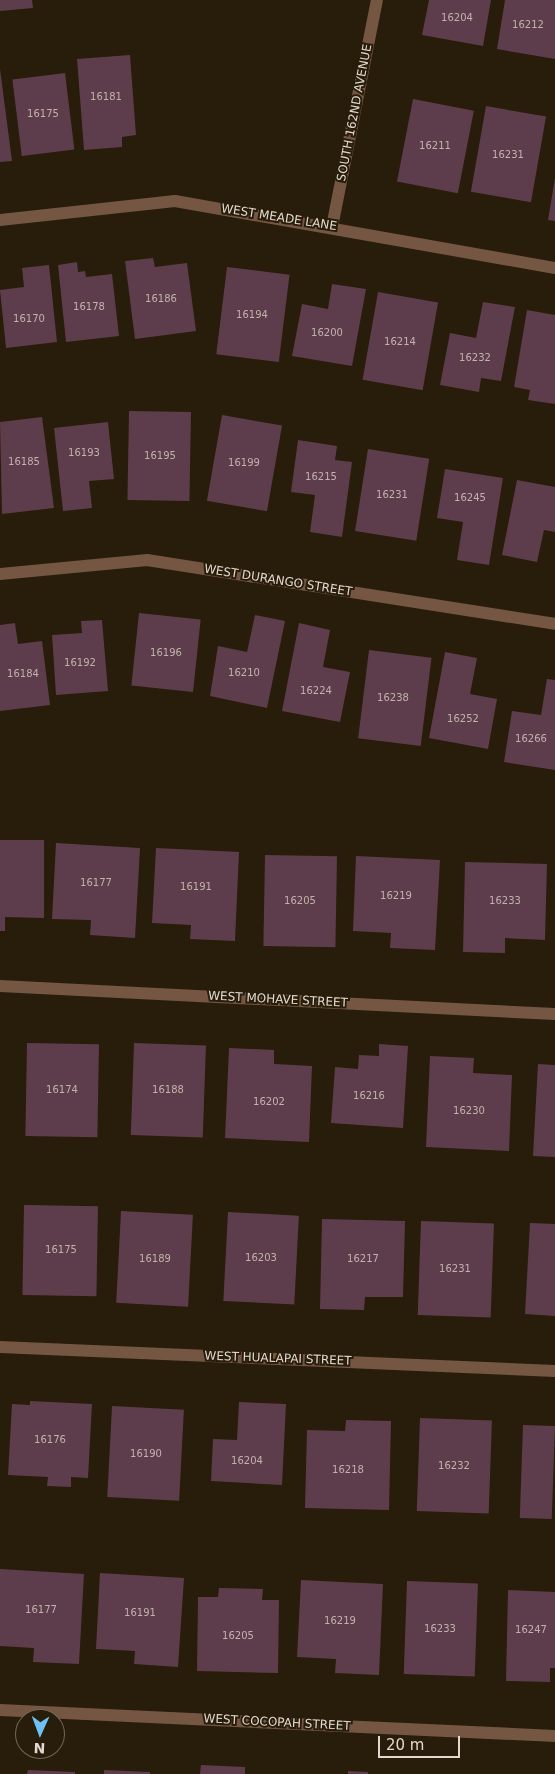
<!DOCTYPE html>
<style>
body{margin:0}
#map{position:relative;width:555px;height:1774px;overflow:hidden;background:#281c0a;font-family:"DejaVu Sans",sans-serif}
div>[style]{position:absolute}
.building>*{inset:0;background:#5d3d4b;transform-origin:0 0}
.minor>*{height:12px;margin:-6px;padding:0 6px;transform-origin:6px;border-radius:6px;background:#745643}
span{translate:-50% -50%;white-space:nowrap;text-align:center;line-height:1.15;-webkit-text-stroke:4px #281c0a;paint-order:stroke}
.number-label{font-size:10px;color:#c1b2ad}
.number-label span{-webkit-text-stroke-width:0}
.street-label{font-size:12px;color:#e2d9ce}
.north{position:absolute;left:15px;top:1709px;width:50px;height:50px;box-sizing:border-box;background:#281c0a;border:1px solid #726858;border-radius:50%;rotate:182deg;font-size:14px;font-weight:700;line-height:20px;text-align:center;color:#e2d9ce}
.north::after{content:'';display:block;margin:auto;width:18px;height:22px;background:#6ec2f3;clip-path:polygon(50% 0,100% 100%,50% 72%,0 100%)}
.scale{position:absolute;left:378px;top:1736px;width:82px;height:22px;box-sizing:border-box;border:2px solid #e2d9ce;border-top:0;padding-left:6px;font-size:15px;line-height:18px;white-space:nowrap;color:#e2d9ce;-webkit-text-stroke:4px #281c0a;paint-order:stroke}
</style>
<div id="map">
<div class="building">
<i style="clip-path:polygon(0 0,32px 0,33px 8px,0 11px)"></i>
<i style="clip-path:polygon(429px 0,491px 0,483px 46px,422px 35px)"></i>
<i style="clip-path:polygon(505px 0,555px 0,555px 59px,497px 49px)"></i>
<i style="clip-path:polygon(130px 55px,136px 135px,122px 137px,122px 147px,84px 150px,77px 59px)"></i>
<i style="clip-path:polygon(0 69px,12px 161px,0 162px)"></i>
<i style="left:65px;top:73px;width:77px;height:53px;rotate:83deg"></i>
<i style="left:413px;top:99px;width:62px;height:84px;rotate:11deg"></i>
<i style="left:486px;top:106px;width:61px;height:87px;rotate:10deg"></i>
<i style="clip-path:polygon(555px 178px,555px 221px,548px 220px)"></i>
<i style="clip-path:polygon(153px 258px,155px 267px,187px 263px,196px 331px,135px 339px,125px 261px)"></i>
<i style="clip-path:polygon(77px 262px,78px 272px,85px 271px,86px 277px,112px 274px,119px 336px,66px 342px,58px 265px)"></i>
<i style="clip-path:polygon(49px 265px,57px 342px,6px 348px,0 290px,24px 287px,22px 268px)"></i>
<i style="left:227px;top:267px;width:63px;height:88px;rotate:7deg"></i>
<i style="clip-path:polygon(332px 284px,366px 289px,352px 366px,292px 356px,302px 304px,328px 309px)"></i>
<i style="left:378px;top:292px;width:61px;height:89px;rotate:10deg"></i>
<i style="clip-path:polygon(483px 302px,515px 307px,501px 381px,481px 378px,479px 392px,440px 385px,450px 333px,476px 338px)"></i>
<i style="clip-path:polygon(527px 310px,555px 315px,555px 404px,528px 400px,530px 390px,514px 387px)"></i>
<i style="left:129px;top:411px;width:62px;height:89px;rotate:1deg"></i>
<i style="left:222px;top:415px;width:61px;height:87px;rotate:10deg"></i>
<i style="clip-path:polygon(42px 417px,54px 508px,2px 514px,0 422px)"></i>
<i style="clip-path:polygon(108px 422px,114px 479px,89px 481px,92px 508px,63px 511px,54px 428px)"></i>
<i style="clip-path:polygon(298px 440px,337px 446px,335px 460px,352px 462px,342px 537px,310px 532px,315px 495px,291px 492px)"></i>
<i style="left:368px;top:449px;width:62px;height:83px;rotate:9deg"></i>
<i style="clip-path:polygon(445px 469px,503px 478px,489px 565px,457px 560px,463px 522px,437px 518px)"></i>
<i style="clip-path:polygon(517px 480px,555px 487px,555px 532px,544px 530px,537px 562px,502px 555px)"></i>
<i style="left:139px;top:613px;width:62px;height:73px;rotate:6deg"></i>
<i style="clip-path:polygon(255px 615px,285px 621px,267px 708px,210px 696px,218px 646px,247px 652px)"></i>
<i style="clip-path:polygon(102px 620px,108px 691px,56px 695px,52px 635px,82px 633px,81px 621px)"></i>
<i style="clip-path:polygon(15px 623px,18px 644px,42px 641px,50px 705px,0 711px,0 625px)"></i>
<i style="clip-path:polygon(299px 623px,330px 630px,323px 667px,350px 672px,340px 722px,282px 711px)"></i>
<i style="left:369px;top:650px;width:63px;height:89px;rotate:7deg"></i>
<i style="clip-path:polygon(445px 652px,477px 658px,470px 694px,497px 699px,488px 749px,429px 738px)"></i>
<i style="clip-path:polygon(547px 679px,555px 680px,555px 770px,504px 762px,512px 711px,541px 715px)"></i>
<i style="clip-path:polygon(0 840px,44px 840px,44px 918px,5px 917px,5px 931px,0 931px)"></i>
<i style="clip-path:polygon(56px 843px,140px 848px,135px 938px,90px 935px,91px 920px,52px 919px)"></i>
<i style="clip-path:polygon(156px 848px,239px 852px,235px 941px,190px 939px,191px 925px,152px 923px)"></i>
<i style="left:265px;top:855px;width:72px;height:91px;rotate:1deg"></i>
<i style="clip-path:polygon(356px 856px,440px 860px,435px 950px,390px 948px,391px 933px,353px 931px)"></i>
<i style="clip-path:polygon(465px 862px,547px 864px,545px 940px,505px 938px,505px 953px,463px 952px)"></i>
<i style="left:27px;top:1043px;width:72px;height:93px;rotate:1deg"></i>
<i style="left:134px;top:1043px;width:72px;height:92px;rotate:2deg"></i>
<i style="clip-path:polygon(379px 1044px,408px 1046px,403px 1128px,331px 1123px,335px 1067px,358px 1069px,359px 1055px,379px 1056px)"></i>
<i style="clip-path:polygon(229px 1048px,274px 1050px,274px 1064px,312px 1066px,309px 1142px,225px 1138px)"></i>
<i style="clip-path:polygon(430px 1056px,474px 1058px,473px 1073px,512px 1075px,509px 1151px,426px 1147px)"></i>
<i style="clip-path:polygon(538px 1064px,555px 1065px,555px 1157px,533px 1156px)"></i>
<i style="left:24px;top:1205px;width:74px;height:90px;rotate:1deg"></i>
<i style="left:121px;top:1211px;width:72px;height:92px;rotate:3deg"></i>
<i style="left:228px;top:1212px;width:71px;height:89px;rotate:3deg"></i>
<i style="clip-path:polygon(322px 1219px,405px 1221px,403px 1297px,365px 1297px,364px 1310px,320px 1309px)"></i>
<i style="left:421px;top:1221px;width:73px;height:94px;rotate:2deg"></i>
<i style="clip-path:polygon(530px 1223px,555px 1224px,555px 1316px,525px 1314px)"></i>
<i style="clip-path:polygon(30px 1401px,92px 1404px,88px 1478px,71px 1477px,71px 1487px,47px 1486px,48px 1477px,8px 1475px,12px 1404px,30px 1405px)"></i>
<i style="clip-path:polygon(239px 1402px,286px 1404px,282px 1485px,211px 1481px,213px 1439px,237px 1440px)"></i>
<i style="left:112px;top:1406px;width:72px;height:91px;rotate:3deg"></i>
<i style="left:420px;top:1418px;width:72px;height:93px;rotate:2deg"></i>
<i style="clip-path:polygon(346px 1420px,391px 1421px,389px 1510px,305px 1508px,307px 1430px,345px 1431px)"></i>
<i style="left:523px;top:1425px;width:32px;height:93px;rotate:2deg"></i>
<i style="clip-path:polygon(0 1569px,84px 1574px,79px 1664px,33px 1662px,34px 1648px,0 1646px)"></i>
<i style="clip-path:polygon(100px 1573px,184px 1578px,178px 1667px,134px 1664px,135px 1651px,96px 1649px)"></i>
<i style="clip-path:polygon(301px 1580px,383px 1584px,379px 1675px,335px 1673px,336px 1659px,297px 1657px)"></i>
<i style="left:407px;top:1581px;width:71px;height:93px;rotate:2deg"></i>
<i style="clip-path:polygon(219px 1588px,263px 1589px,262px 1600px,279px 1600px,278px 1673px,197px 1671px,198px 1597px,218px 1597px)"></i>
<i style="clip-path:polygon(508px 1590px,555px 1592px,555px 1668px,550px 1668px,550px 1682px,506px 1681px)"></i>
<i style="clip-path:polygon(201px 1765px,245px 1767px,245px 1774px,200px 1774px)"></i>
<i style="clip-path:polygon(28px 1770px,75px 1772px,75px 1774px,27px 1774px)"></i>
<i style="clip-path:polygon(104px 1770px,150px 1772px,150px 1774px,104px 1774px)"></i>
<i style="clip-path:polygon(348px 1771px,368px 1772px,368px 1774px,348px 1774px)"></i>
</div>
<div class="minor">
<i style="left:0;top:220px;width:176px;rotate:-6.2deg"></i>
<i style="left:175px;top:201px;width:386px;rotate:10deg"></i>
<i style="left:332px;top:227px;width:231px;rotate:-78.8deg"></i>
<i style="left:0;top:574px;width:148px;rotate:-5.4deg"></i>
<i style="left:147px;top:560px;width:413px;rotate:8.9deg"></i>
<i style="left:0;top:986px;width:556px;rotate:2.89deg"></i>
<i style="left:0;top:1347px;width:556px;rotate:2.48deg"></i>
<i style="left:0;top:1710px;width:556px;rotate:2.68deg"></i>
</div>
<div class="number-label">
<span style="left:457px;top:18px">16204</span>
<span style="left:528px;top:25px">16212</span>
<span style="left:106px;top:97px">16181</span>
<span style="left:43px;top:114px">16175</span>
<span style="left:435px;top:146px">16211</span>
<span style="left:508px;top:155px">16231</span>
<span style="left:161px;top:299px">16186</span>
<span style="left:89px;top:307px">16178</span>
<span style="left:252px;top:315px">16194</span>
<span style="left:29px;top:319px">16170</span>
<span style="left:327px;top:333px">16200</span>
<span style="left:400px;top:342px">16214</span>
<span style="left:475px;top:358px">16232</span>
<span style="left:84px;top:453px">16193</span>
<span style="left:160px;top:456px">16195</span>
<span style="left:24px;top:462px">16185</span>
<span style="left:244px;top:463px">16199</span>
<span style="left:321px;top:477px">16215</span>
<span style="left:392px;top:495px">16231</span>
<span style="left:470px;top:498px">16245</span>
<span style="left:166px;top:653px">16196</span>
<span style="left:80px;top:663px">16192</span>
<span style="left:244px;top:673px">16210</span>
<span style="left:23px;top:674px">16184</span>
<span style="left:316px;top:691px">16224</span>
<span style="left:393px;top:698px">16238</span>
<span style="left:463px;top:719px">16252</span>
<span style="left:531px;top:739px">16266</span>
<span style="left:96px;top:883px">16177</span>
<span style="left:196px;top:887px">16191</span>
<span style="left:396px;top:896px">16219</span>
<span style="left:300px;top:901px">16205</span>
<span style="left:505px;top:901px">16233</span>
<span style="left:62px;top:1090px">16174</span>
<span style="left:168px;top:1090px">16188</span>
<span style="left:369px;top:1096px">16216</span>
<span style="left:269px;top:1102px">16202</span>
<span style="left:469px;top:1111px">16230</span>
<span style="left:61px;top:1250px">16175</span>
<span style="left:261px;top:1258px">16203</span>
<span style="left:155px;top:1259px">16189</span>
<span style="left:363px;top:1259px">16217</span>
<span style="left:455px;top:1269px">16231</span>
<span style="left:50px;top:1440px">16176</span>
<span style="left:146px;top:1454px">16190</span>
<span style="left:247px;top:1461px">16204</span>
<span style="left:454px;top:1466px">16232</span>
<span style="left:348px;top:1470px">16218</span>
<span style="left:41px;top:1610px">16177</span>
<span style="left:140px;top:1613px">16191</span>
<span style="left:340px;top:1621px">16219</span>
<span style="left:440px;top:1629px">16233</span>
<span style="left:531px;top:1630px">16247</span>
<span style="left:238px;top:1636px">16205</span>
</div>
<div class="street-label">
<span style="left:355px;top:113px;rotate:-79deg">SOUTH 162ND AVENUE</span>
<span style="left:279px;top:218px;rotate:9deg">WEST MEADE LANE</span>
<span style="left:278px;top:581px;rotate:9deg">WEST DURANGO STREET</span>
<span style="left:278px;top:1000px;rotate:3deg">WEST MOHAVE STREET</span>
<span style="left:278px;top:1359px;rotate:2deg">WEST HUALAPAI STREET</span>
<span style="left:277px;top:1723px;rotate:3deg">WEST COCOPAH STREET</span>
</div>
<div class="north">N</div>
<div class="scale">20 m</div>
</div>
